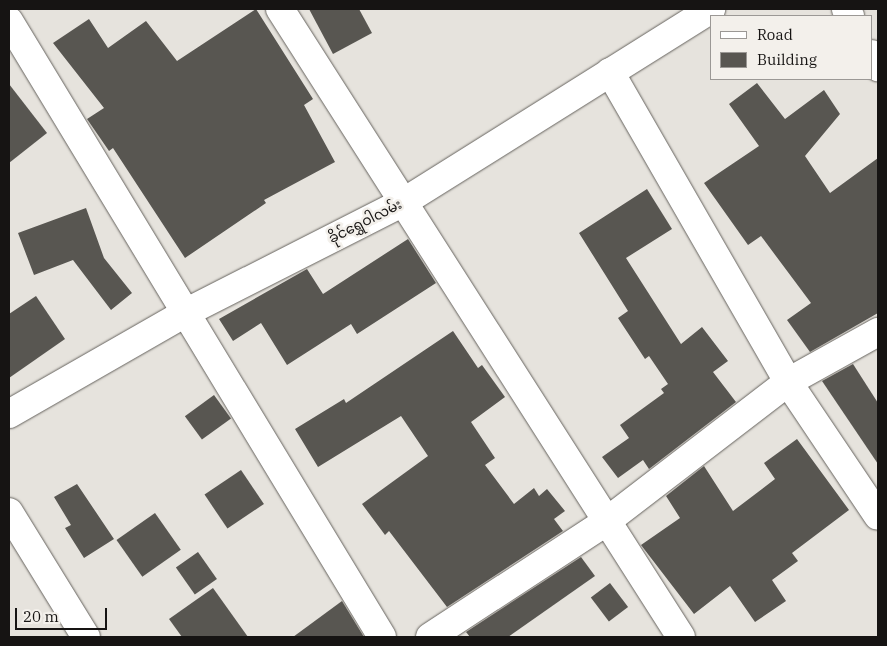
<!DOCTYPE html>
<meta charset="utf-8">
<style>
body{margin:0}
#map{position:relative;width:887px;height:646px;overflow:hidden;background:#e6e3dd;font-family:"IBM Plex Serif","Noto Sans Myanmar",serif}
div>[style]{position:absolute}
.building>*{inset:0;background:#585651;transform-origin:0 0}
.roads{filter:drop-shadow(0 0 1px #66635e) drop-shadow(0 0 1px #66635e)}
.minor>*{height:28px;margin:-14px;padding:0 14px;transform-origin:14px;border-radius:14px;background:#fff}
.tertiary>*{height:28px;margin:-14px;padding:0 14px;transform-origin:14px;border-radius:14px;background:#fff}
span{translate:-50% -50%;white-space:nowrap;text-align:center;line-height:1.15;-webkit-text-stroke:5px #f3f0eb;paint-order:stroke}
.street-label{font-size:14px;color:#161413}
.frame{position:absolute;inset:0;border:10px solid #161413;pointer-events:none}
.legend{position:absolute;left:710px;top:15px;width:162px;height:65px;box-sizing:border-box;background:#f3f0eb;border:1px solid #9b9895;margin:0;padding:6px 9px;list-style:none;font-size:15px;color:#161413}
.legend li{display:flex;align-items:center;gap:10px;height:25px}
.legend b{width:25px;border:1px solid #9b9895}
.scale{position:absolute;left:15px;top:608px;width:92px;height:22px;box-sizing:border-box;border:2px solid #161413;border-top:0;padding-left:6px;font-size:15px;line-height:18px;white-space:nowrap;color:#161413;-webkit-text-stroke:4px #f3f0eb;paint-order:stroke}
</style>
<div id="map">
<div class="building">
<i style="clip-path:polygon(256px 9px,313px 99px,304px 105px,335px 162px,264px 200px,266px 203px,185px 258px,113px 148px,109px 151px,87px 119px,104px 108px,53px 43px,89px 19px,108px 48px,146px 21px,177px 61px)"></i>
<i style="clip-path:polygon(309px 9px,359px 9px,372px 33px,333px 54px)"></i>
<i style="clip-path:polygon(757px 83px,785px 119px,824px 90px,840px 114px,805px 156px,830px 193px,878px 158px,878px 313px,810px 352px,787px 320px,811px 303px,761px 236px,748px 245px,704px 183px,759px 146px,729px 104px)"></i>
<i style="clip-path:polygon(9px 84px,47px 133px,9px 163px)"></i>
<i style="clip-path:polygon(647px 189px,672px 229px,626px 258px,681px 344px,702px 327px,728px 361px,713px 372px,736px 402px,649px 469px,643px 460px,618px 478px,602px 457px,629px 438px,620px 425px,664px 393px,661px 389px,668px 384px,649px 356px,645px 359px,618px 318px,628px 311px,579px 233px)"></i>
<i style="clip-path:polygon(86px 208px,104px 258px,132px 293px,111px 310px,73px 260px,34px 275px,18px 233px)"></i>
<i style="clip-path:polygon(408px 239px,436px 283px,357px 334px,351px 324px,287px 365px,261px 323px,233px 341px,219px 319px,307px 269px,323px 294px)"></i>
<i style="clip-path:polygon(36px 296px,65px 339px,9px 378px,9px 314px)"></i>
<i style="clip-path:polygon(453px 331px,478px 368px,482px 365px,505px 397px,471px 422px,495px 458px,485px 465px,514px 504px,534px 488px,539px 496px,547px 489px,565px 511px,554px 519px,563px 531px,447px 607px,389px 531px,385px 535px,362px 504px,428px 456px,401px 416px,318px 467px,295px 429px,344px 399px,346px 403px)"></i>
<i style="clip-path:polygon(853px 364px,878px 403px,878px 464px,822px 381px)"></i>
<i style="left:214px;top:395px;width:29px;height:36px;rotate:54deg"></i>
<i style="clip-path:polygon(797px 439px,849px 510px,792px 553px,798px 561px,772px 580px,786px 601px,755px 622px,730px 586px,694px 614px,641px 545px,680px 518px,666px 496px,704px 466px,733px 511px,775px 479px,764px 463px)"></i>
<i style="left:241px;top:470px;width:41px;height:44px;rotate:56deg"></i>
<i style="clip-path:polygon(77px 484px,114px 539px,84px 558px,65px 528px,71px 525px,54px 497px)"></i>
<i style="left:155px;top:513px;width:45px;height:47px;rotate:55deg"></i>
<i style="left:198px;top:552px;width:33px;height:27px;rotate:55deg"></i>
<i style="clip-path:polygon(581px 557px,595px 576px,508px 637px,470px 637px,466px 632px)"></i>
<i style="left:610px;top:583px;width:30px;height:24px;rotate:53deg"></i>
<i style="clip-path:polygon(213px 588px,248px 637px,182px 637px,169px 619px)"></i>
<i style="clip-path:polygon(342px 601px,364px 637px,293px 637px)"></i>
</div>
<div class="roads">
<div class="minor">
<i style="left:280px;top:9px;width:745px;rotate:57.44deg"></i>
<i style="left:846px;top:9px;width:8px;rotate:60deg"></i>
<i style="left:9px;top:21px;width:720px;rotate:58.8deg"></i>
<i style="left:871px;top:54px;width:15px;rotate:62deg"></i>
<i style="left:610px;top:72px;width:357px;rotate:60.1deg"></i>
<i style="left:788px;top:382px;width:161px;rotate:56.1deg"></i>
<i style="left:9px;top:512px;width:147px;rotate:58.4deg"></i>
<i style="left:430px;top:637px;width:212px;rotate:-33.2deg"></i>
<i style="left:607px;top:521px;width:228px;rotate:-37.5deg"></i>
<i style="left:788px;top:382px;width:103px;rotate:-29.1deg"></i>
</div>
<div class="tertiary">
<i style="left:9px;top:414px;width:203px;rotate:-29.8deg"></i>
<i style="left:185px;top:313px;width:243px;rotate:-26.9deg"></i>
<i style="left:402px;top:203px;width:365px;rotate:-32.1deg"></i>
</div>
</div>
<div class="street-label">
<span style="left:365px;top:221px;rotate:-27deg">ခိုင်ရွှေဝါလမ်း</span>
</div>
<div class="frame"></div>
<ul class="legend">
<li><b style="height:6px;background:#fff"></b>Road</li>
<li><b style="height:14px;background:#585651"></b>Building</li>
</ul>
<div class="scale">20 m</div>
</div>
